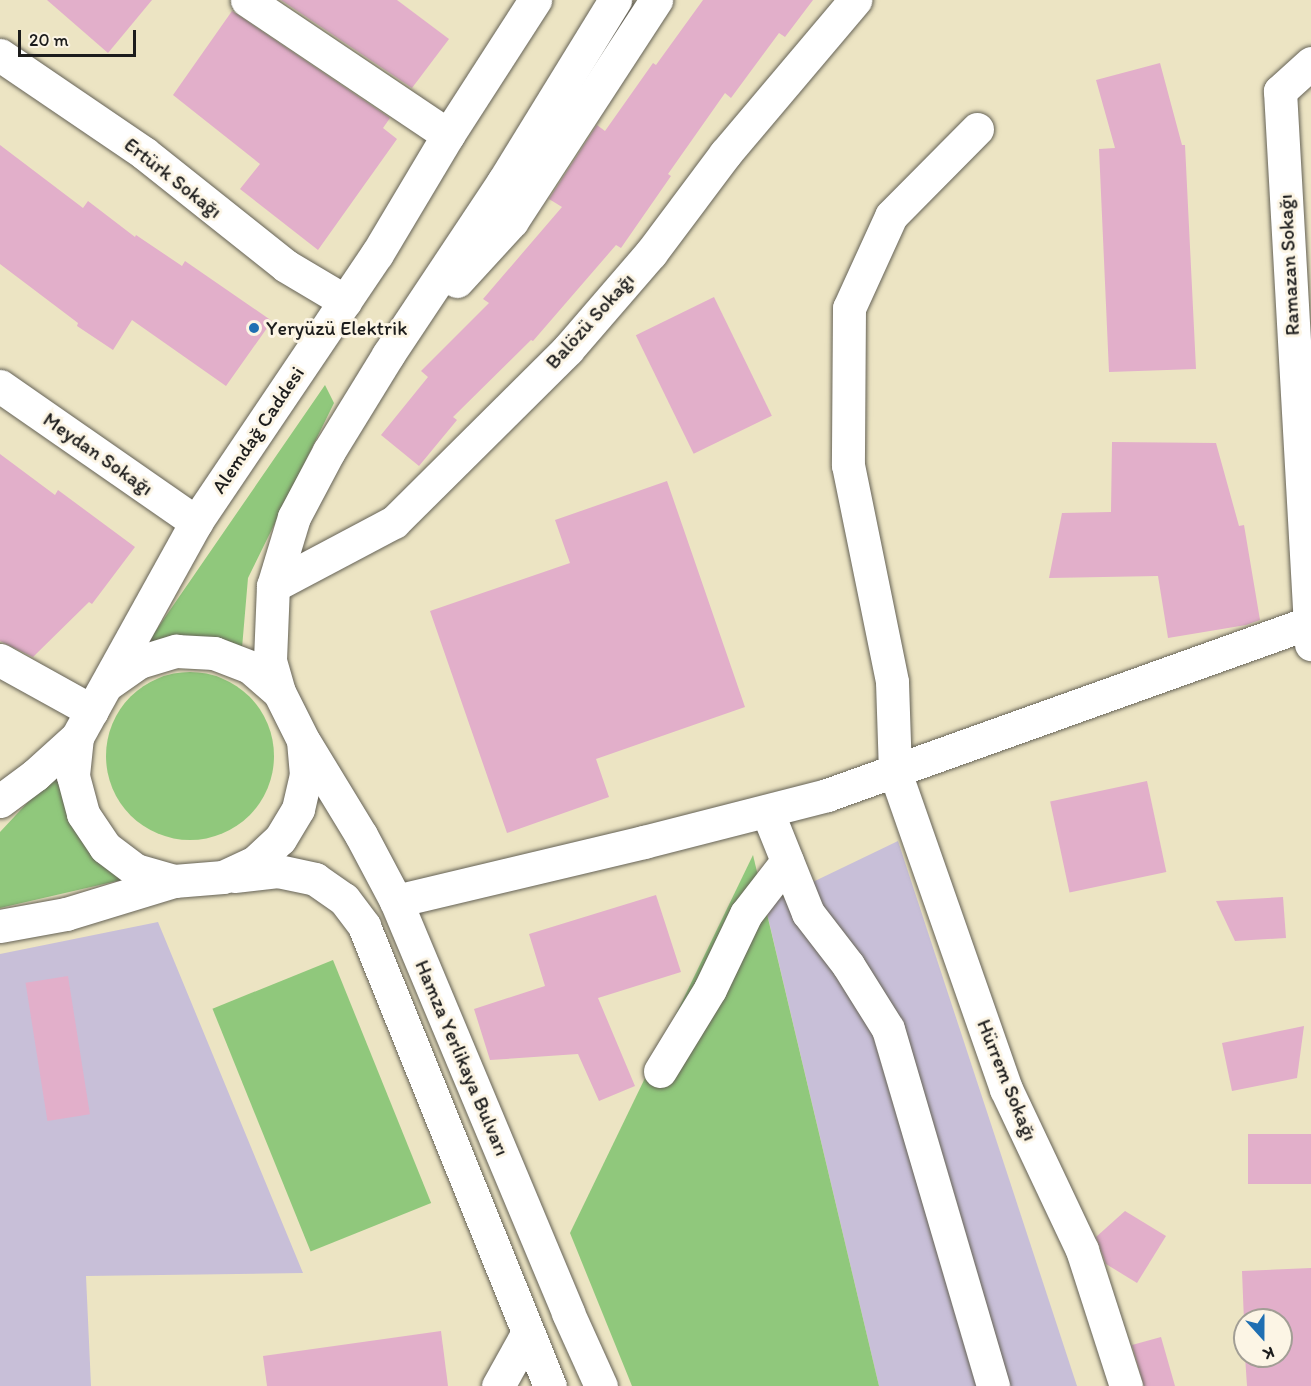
<!DOCTYPE html>
<meta charset="utf-8">
<style>
body{margin:0}
#map{position:relative;width:1311px;height:1386px;overflow:hidden;background:#ece4c3;font-family:Itim,sans-serif}
div>[style]{position:absolute}
.industrial>*{inset:0;background:#c8bfd8}
.green>*{inset:0;background:#90c87c;transform-origin:0 0}
.round{border-radius:50%}
.building>*{inset:0;background:#e2afca;transform-origin:0 0}
.roads{filter:drop-shadow(0 0 2px #656256) drop-shadow(0 0 2px #656256)}
.minor>*{height:33px;margin:-16.5px;padding:0 16.5px;transform-origin:16.5px;border-radius:16.5px;background:#fff}
.major>*{height:33px;margin:-16.5px;padding:0 16.5px;transform-origin:16.5px;border-radius:16.5px;background:#fff}
.dots>*{width:16px;height:16px;translate:-50% -50%;box-sizing:border-box;border:3px solid #fcf5e5;border-radius:50%}
span{translate:-50% -50%;white-space:nowrap;text-align:center;line-height:1.15;-webkit-text-stroke:6px #fcf5e5;paint-order:stroke}
.street-label{font-size:20px;color:#1c1c1c}
.poi-label{font-size:20px;color:#1c1c1c}
.left{translate:0 -50%;text-align:left}
.north{position:absolute;left:1233px;top:1308px;width:60px;height:60px;box-sizing:border-box;background:#fcf5e5;border:2px solid #a29e95;border-radius:50%;rotate:159deg;font-size:16px;font-weight:700;line-height:24px;text-align:center;color:#1c1c1c}
.north::after{content:'';display:block;margin:auto;width:21px;height:27px;background:#1f6fb2;clip-path:polygon(50% 0,100% 100%,50% 72%,0 100%)}
.scale{position:absolute;left:18px;top:30px;width:118px;height:27px;box-sizing:border-box;border:3px solid #1c1c1c;border-top:0;padding-left:8px;font-size:18px;line-height:21px;white-space:nowrap;color:#1c1c1c;-webkit-text-stroke:4px #fcf5e5;paint-order:stroke}
</style>
<div id="map">
<div class="industrial">
<i style="clip-path:polygon(898px 841px,1077px 1386px,879px 1386px,765px 905px)"></i>
<i style="clip-path:polygon(158px 922px,303px 1273px,86px 1276px,91px 1386px,0 1386px,0 954px)"></i>
</div>
<div class="green">
<i style="clip-path:polygon(325px 385px,334px 403px,248px 578px,242px 648px,214px 637px,148px 642px)"></i>
<i class="round" style="left:106px;top:672px;width:168px;height:168px"></i>
<i style="clip-path:polygon(58px 770px,130px 878px,0 908px,0 832px)"></i>
<i style="clip-path:polygon(753px 855px,879px 1386px,632px 1386px,570px 1233px)"></i>
<i style="left:333px;top:960px;width:262px;height:130px;rotate:68deg"></i>
</div>
<div class="building">
<i style="clip-path:polygon(47px 0,152px 0,108px 53px)"></i>
<i style="clip-path:polygon(281px 0,397px 0,449px 39px,412px 88px)"></i>
<i style="clip-path:polygon(703px 0,813px 0,785px 37px,779px 33px,731px 98px,725px 93px,668px 174px,671px 176px,621px 248px,616px 245px,533px 341px,531px 340px,453px 417px,457px 420px,419px 466px,381px 435px,428px 377px,421px 371px,489px 303px,483px 299px,562px 207px,549px 199px,597px 125px,605px 131px,653px 63px,656px 65px)"></i>
<i style="clip-path:polygon(232px 11px,390px 118px,383px 128px,397px 139px,318px 250px,240px 189px,260px 164px,173px 95px)"></i>
<i style="clip-path:polygon(1160px 63px,1182px 145px,1185px 145px,1196px 369px,1109px 372px,1099px 149px,1115px 148px,1096px 80px)"></i>
<i style="clip-path:polygon(0 145px,83px 208px,88px 201px,135px 237px,136px 235px,182px 266px,185px 261px,272px 321px,226px 386px,132px 320px,113px 350px,77px 326px,78px 323px,0 264px)"></i>
<i style="left:714px;top:297px;width:132px;height:87px;rotate:64deg"></i>
<i style="clip-path:polygon(1112px 442px,1216px 443px,1239px 526px,1244px 525px,1260px 620px,1246px 625px,1168px 638px,1158px 576px,1049px 578px,1062px 513px,1111px 512px)"></i>
<i style="clip-path:polygon(0 454px,55px 495px,58px 490px,135px 547px,92px 604px,89px 602px,33px 657px,0 641px)"></i>
<i style="clip-path:polygon(667px 481px,745px 707px,596px 759px,609px 797px,507px 833px,430px 611px,570px 563px,555px 520px)"></i>
<i style="left:1147px;top:781px;width:93px;height:99px;rotate:78deg"></i>
<i style="clip-path:polygon(656px 895px,681px 972px,598px 998px,635px 1086px,599px 1101px,578px 1054px,490px 1060px,474px 1009px,545px 986px,529px 934px)"></i>
<i style="clip-path:polygon(1283px 897px,1286px 938px,1235px 941px,1216px 901px)"></i>
<i style="left:68px;top:976px;width:140px;height:43px;rotate:81deg"></i>
<i style="clip-path:polygon(1304px 1026px,1297px 1078px,1232px 1091px,1222px 1043px)"></i>
<i style="left:1311px;top:1134px;width:50px;height:63px;rotate:90deg"></i>
<i style="clip-path:polygon(1125px 1211px,1166px 1236px,1137px 1283px,1106px 1264px,1096px 1237px)"></i>
<i style="clip-path:polygon(1311px 1268px,1311px 1386px,1247px 1386px,1245px 1356px,1281px 1356px,1281px 1320px,1245px 1320px,1245px 1347px,1242px 1271px)"></i>
<i style="clip-path:polygon(441px 1331px,448px 1386px,267px 1386px,263px 1356px)"></i>
<i style="clip-path:polygon(1161px 1337px,1175px 1386px,1144px 1386px,1132px 1345px)"></i>
</div>
<div class="roads">
<div class="minor">
<i style="left:247px;top:0;width:242px;rotate:33.9deg"></i>
<i style="left:0;top:55px;width:174px;rotate:34.2deg"></i>
<i style="left:144px;top:153px;width:181px;rotate:38.5deg"></i>
<i style="left:286px;top:266px;width:69px;rotate:30.7deg"></i>
<i style="left:1311px;top:63px;width:42px;rotate:137.9deg"></i>
<i style="left:1280px;top:91px;width:554px;rotate:86.79deg"></i>
<i style="left:977px;top:129px;width:122px;rotate:134.7deg"></i>
<i style="left:891px;top:216px;width:101px;rotate:114.5deg"></i>
<i style="left:849px;top:308px;width:157px;rotate:90.4deg"></i>
<i style="left:848px;top:465px;width:221px;rotate:78.5deg"></i>
<i style="left:892px;top:682px;width:90px;rotate:88.1deg"></i>
<i style="left:895px;top:772px;width:336px;rotate:70.7deg"></i>
<i style="left:1006px;top:1089px;width:178px;rotate:64.7deg"></i>
<i style="left:1082px;top:1250px;width:143px;rotate:72.1deg"></i>
<i style="left:0;top:386px;width:239px;rotate:34.8deg"></i>
<i style="left:273px;top:586px;width:137px;rotate:-27.9deg"></i>
<i style="left:394px;top:522px;width:245px;rotate:-44.8deg"></i>
<i style="left:568px;top:349px;width:127px;rotate:-49.2deg"></i>
<i style="left:651px;top:253px;width:124px;rotate:-53.2deg"></i>
<i style="left:725px;top:154px;width:202px;rotate:-49.8deg"></i>
<i style="left:0;top:660px;width:105px;rotate:29deg"></i>
<i style="left:767px;top:811px;width:110px;rotate:68.1deg"></i>
<i style="left:808px;top:913px;width:66px;rotate:52.4deg"></i>
<i style="left:848px;top:965px;width:75px;rotate:58deg"></i>
<i style="left:888px;top:1029px;width:372px;rotate:73.6deg"></i>
<i style="left:396px;top:901px;width:255px;rotate:-13.4deg"></i>
<i style="left:644px;top:842px;width:189px;rotate:-14.4deg"></i>
<i style="left:827px;top:795px;width:514px;rotate:-19.67deg"></i>
<i style="left:660px;top:1071px;width:96px;rotate:-58.6deg"></i>
<i style="left:710px;top:989px;width:83px;rotate:-64.4deg"></i>
<i style="left:746px;top:914px;width:67px;rotate:-52.3deg"></i>
<i style="left:498px;top:1386px;width:60px;rotate:-60.9deg"></i>
</div>
<div class="major">
<i style="left:457px;top:281px;width:81px;rotate:-47.5deg"></i>
<i style="left:512px;top:221px;width:264px;rotate:-56.9deg"></i>
<i style="left:109px;top:683px;width:37px;rotate:-35deg"></i>
<i style="left:139px;top:662px;width:39px;rotate:-17deg"></i>
<i style="left:176px;top:651px;width:38px;rotate:3deg"></i>
<i style="left:214px;top:653px;width:39px;rotate:21deg"></i>
<i style="left:250px;top:667px;width:38px;rotate:41deg"></i>
<i style="left:77px;top:737px;width:39px;rotate:96deg"></i>
<i style="left:73px;top:776px;width:39px;rotate:75deg"></i>
<i style="left:83px;top:814px;width:40px;rotate:56deg"></i>
<i style="left:105px;top:847px;width:39px;rotate:37deg"></i>
<i style="left:136px;top:870px;width:40px;rotate:16deg"></i>
<i style="left:305px;top:743px;width:108px;rotate:58.7deg"></i>
<i style="left:361px;top:835px;width:75px;rotate:62.1deg"></i>
<i style="left:396px;top:901px;width:446px;rotate:67.3deg"></i>
<i style="left:568px;top:1313px;width:80px;rotate:65.7deg"></i>
<i style="left:0;top:801px;width:44px;rotate:-36.6deg"></i>
<i style="left:35px;top:775px;width:57px;rotate:-42.1deg"></i>
<i style="left:77px;top:737px;width:246px;rotate:-61deg"></i>
<i style="left:196px;top:522px;width:323px;rotate:-56deg"></i>
<i style="left:377px;top:254px;width:139px;rotate:-59.2deg"></i>
<i style="left:448px;top:135px;width:161px;rotate:-57.2deg"></i>
<i style="left:234px;top:876px;width:44px;rotate:-6.5deg"></i>
<i style="left:278px;top:871px;width:38px;rotate:12deg"></i>
<i style="left:315px;top:879px;width:35px;rotate:35deg"></i>
<i style="left:344px;top:899px;width:34px;rotate:53deg"></i>
<i style="left:364px;top:926px;width:496px;rotate:68deg"></i>
<i style="left:0;top:926px;width:67px;rotate:-10.3deg"></i>
<i style="left:66px;top:914px;width:113px;rotate:-17deg"></i>
<i style="left:174px;top:881px;width:49px;rotate:-4.7deg"></i>
<i style="left:223px;top:877px;width:35px;rotate:-25deg"></i>
<i style="left:255px;top:862px;width:34px;rotate:-43deg"></i>
<i style="left:280px;top:839px;width:35px;rotate:-59deg"></i>
<i style="left:298px;top:809px;width:35px;rotate:-77deg"></i>
<i style="left:306px;top:775px;width:35px;rotate:-95deg"></i>
<i style="left:303px;top:740px;width:54px;rotate:-116.6deg"></i>
<i style="left:279px;top:692px;width:33px;rotate:-106deg"></i>
<i style="left:270px;top:660px;width:74px;rotate:-87.7deg"></i>
<i style="left:273px;top:586px;width:72px;rotate:-73.1deg"></i>
<i style="left:294px;top:517px;width:75px;rotate:-62.1deg"></i>
<i style="left:329px;top:451px;width:113px;rotate:-58.4deg"></i>
<i style="left:388px;top:355px;width:208px;rotate:-56.4deg"></i>
<i style="left:503px;top:182px;width:214px;rotate:-58.4deg"></i>
</div>
</div>
<div class="dots">
<i style="left:254px;top:328px;background:#1f6fb2"></i>
</div>
<div class="street-label">
<span style="left:173px;top:178px;rotate:38deg">Ertürk Sokağı</span>
<span style="left:1289px;top:265px;rotate:-93deg">Ramazan Sokağı</span>
<span style="left:590px;top:321px;rotate:-48deg">Balözü Sokağı</span>
<span style="left:258px;top:430px;rotate:-56deg">Alemdağ Caddesi</span>
<span style="left:98px;top:454px;rotate:35deg">Meydan Sokağı</span>
<span style="left:462px;top:1058px;rotate:67deg">Hamza Yerlikaya Bulvarı</span>
<span style="left:1007px;top:1080px;rotate:68deg">Hürrem Sokağı</span>
</div>
<div class="poi-label">
<span class="left" style="left:266px;top:328px">Yeryüzü Elektrik</span>
</div>
<div class="north">K</div>
<div class="scale">20 m</div>
</div>
